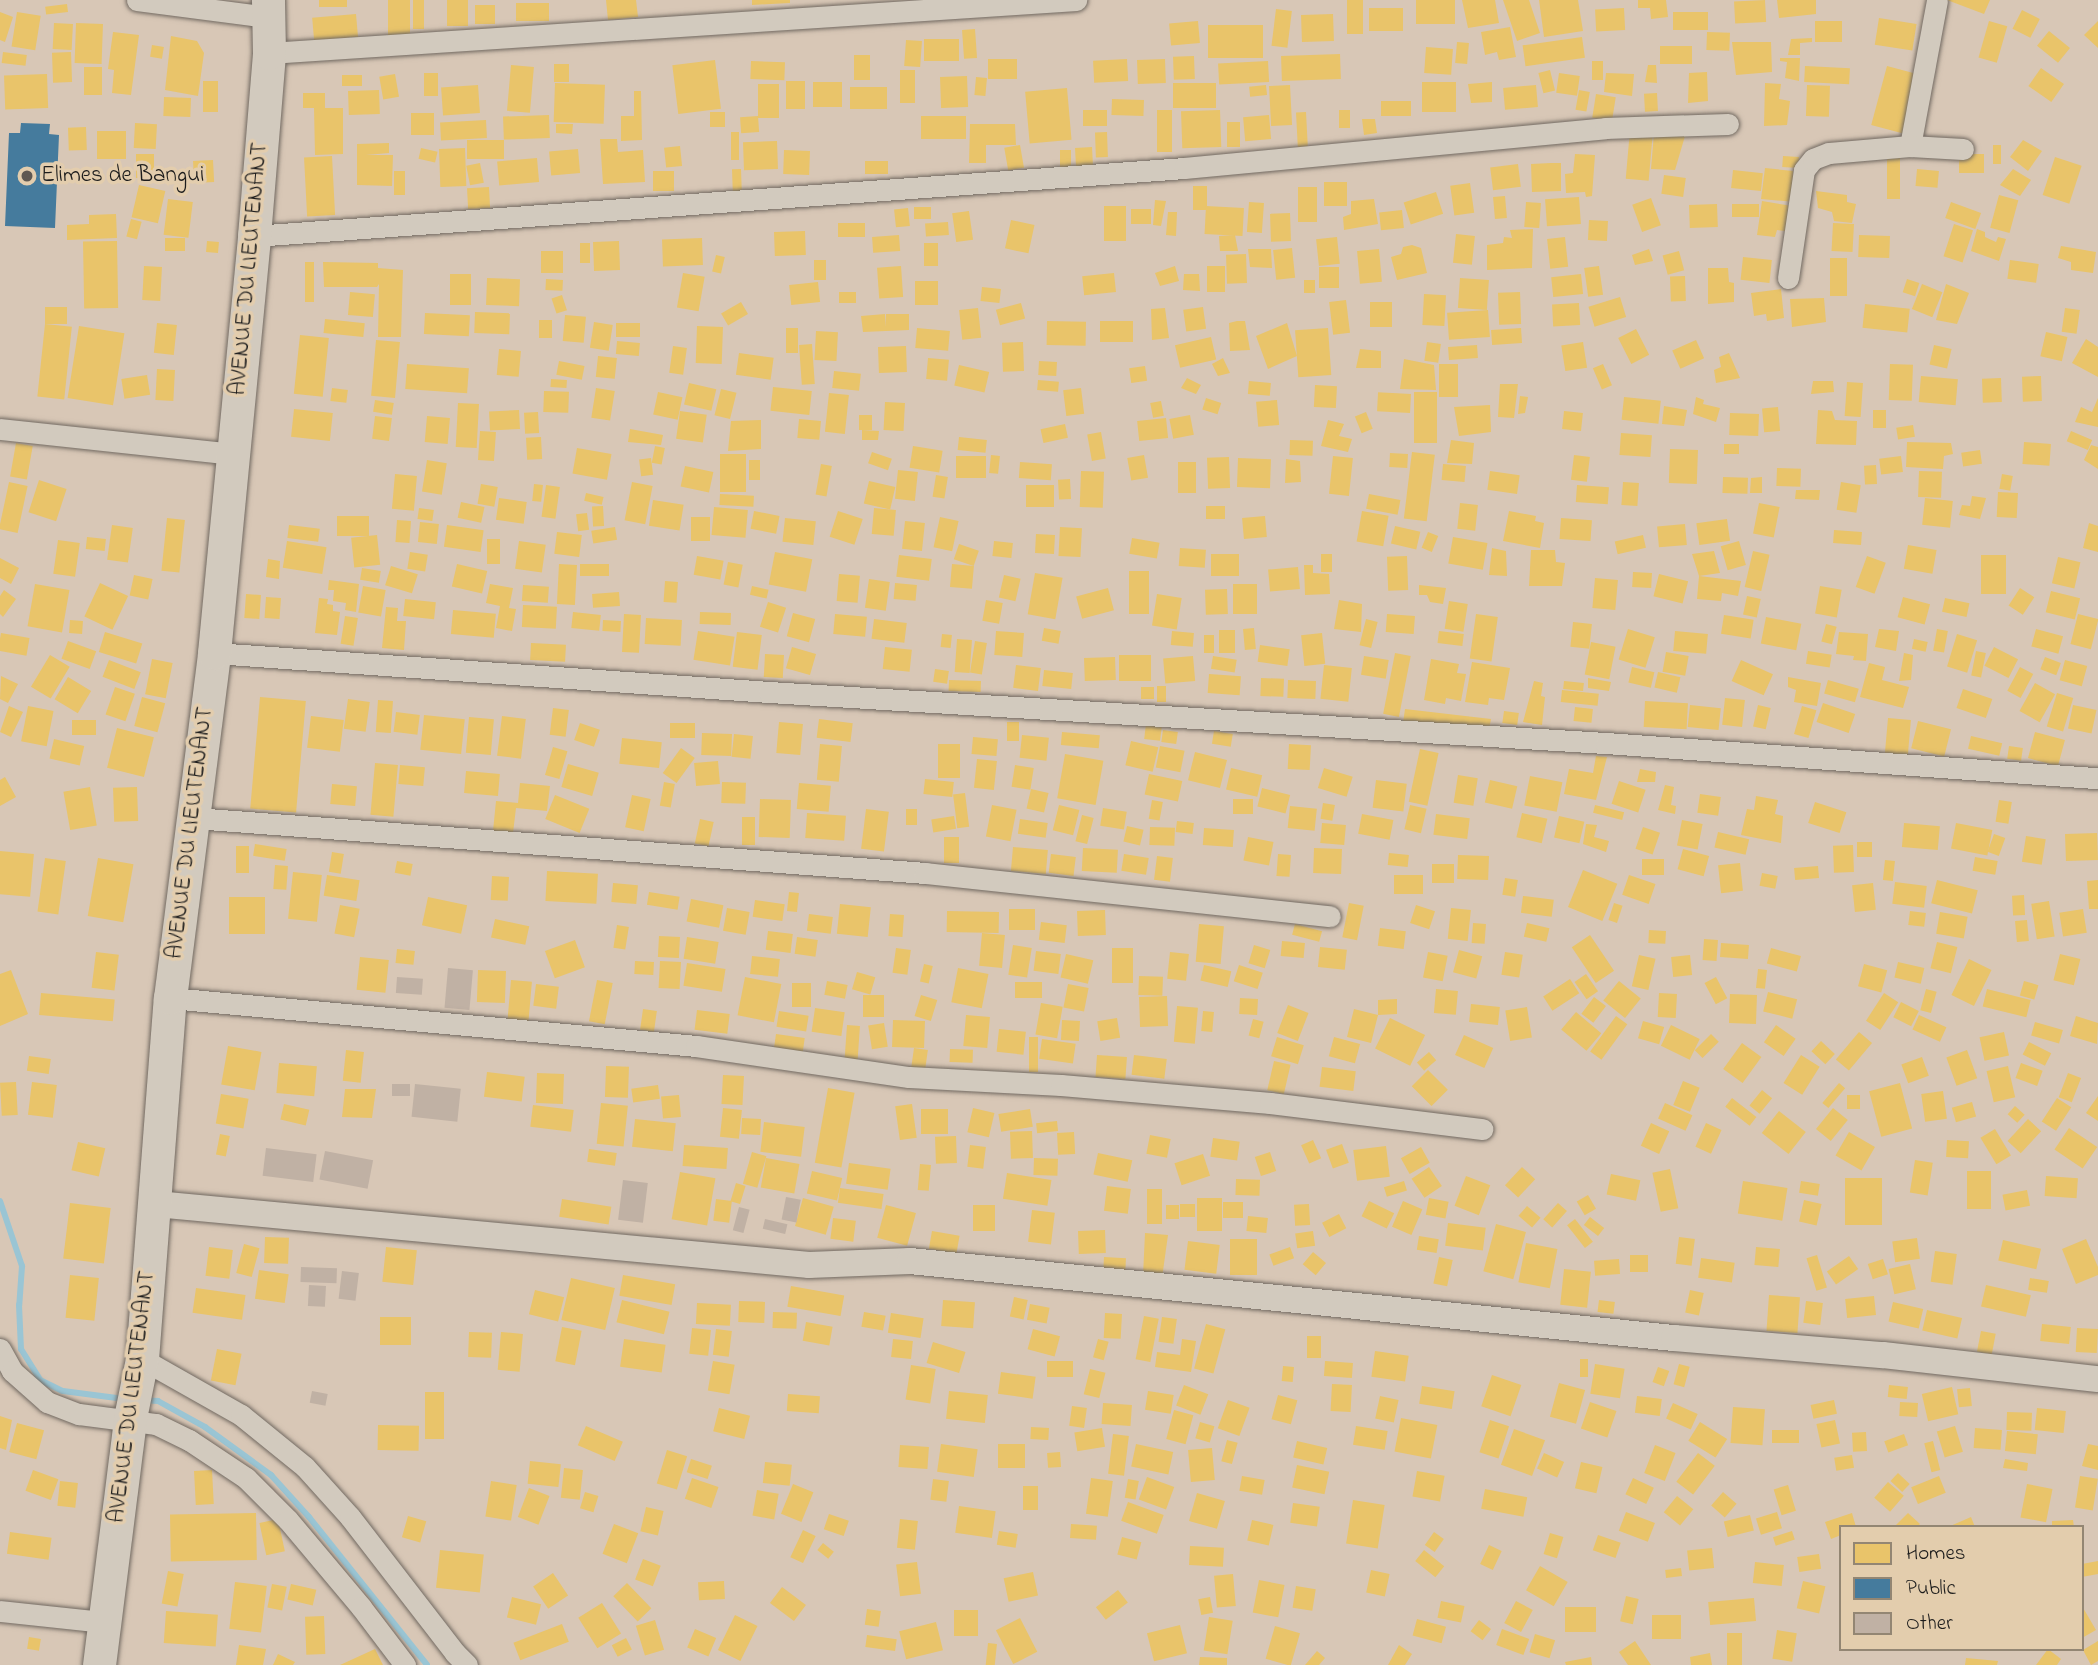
<!DOCTYPE html>
<style>
body{margin:0}
#map{position:relative;width:2098px;height:1665px;overflow:hidden;background:#d8c7b6;font-family:"Indie Flower",sans-serif}
div>[style]{position:absolute}
.homes>*{inset:0;background:#e9c46a;transform-origin:0 0}
.public>*{inset:0;background:#457b9d}
.stream>*{height:6px;margin:-3px;padding:0 3px;transform-origin:3px;border-radius:3px;background:#9ac5d4}
.building>*{inset:0;background:#c0b1a4;transform-origin:0 0}
.roads{filter:drop-shadow(0 0 2px #716961) drop-shadow(0 0 2px #716961)}
.minor>*{height:21px;margin:-10.5px;padding:0 10.5px;transform-origin:10.5px;border-radius:10.5px;background:#d2cabe}
.tertiary>*{height:26px;margin:-13px;padding:0 13px;transform-origin:13px;border-radius:13px;background:#d2cabe}
.primary>*{height:33px;margin:-16.5px;padding:0 16.5px;transform-origin:16.5px;border-radius:16.5px;background:#d2cabe}
.dots>*{width:19px;height:19px;translate:-50% -50%;box-sizing:border-box;border:4px solid #e3cdad;border-radius:50%}
span{translate:-50% -50%;white-space:nowrap;text-align:center;line-height:1.15;-webkit-text-stroke:7px #e3cdad;paint-order:stroke}
.poi-label{font-size:23px;color:#1c1c1c}
.left{translate:0 -50%;text-align:left}
.street-label{font-size:23px;color:#1c1c1c}
.legend{position:absolute;left:1839px;top:1525px;width:245px;height:126px;box-sizing:border-box;background:#e3cdad;border:2px solid #938673;margin:0;padding:9px 12px;list-style:none;font-size:21px;color:#1c1c1c}
.legend li{display:flex;align-items:center;gap:14px;height:35px}
.legend b{width:35px;border:2px solid #938673}
</style>
<div id="map">
<div class="homes">
<i style="left:319px;top:0;width:28px;height:7px"></i>
<i style="left:388px;top:0;width:22px;height:40px"></i>
<i style="left:413px;top:0;width:11px;height:29px"></i>
<i style="left:447px;top:0;width:21px;height:26px"></i>
<i style="clip-path:polygon(606px 0,636px 0,638px 17px,608px 20px)"></i>
<i style="clip-path:polygon(752px 0,790px 0,790px 3px,752px 5px)"></i>
<i style="left:1347px;top:0;width:16px;height:34px"></i>
<i style="left:1416px;top:0;width:39px;height:24px"></i>
<i style="clip-path:polygon(1462px 0,1495px 0,1499px 23px,1468px 28px)"></i>
<i style="clip-path:polygon(1503px 0,1529px 0,1540px 33px,1517px 41px)"></i>
<i style="clip-path:polygon(1539px 0,1578px 0,1583px 31px,1544px 37px)"></i>
<i style="clip-path:polygon(1638px 0,1666px 0,1668px 17px,1651px 19px,1650px 8px,1638px 8px)"></i>
<i style="left:1765px;top:0;width:22px;height:31px;rotate:87deg"></i>
<i style="clip-path:polygon(1777px 0,1816px 0,1816px 14px,1779px 18px)"></i>
<i style="clip-path:polygon(1947px 0,1990px 0,1984px 14px)"></i>
<i style="left:516px;top:3px;width:33px;height:18px"></i>
<i style="left:67px;top:4px;width:8px;height:22px;rotate:83deg"></i>
<i style="left:475px;top:5px;width:20px;height:19px"></i>
<i style="left:1403px;top:8px;width:23px;height:34px;rotate:90deg"></i>
<i style="left:1624px;top:8px;width:22px;height:29px;rotate:87deg"></i>
<i style="left:1276px;top:9px;width:16px;height:37px;rotate:7deg"></i>
<i style="left:2022px;top:10px;width:20px;height:21px;rotate:27deg"></i>
<i style="clip-path:polygon(0 12px,13px 17px,5px 42px,0 40px)"></i>
<i style="left:17px;top:12px;width:24px;height:35px;rotate:9deg"></i>
<i style="left:1708px;top:12px;width:18px;height:35px;rotate:90deg"></i>
<i style="left:356px;top:14px;width:23px;height:44px;rotate:85deg"></i>
<i style="left:1333px;top:14px;width:27px;height:32px;rotate:88deg"></i>
<i style="left:1879px;top:18px;width:38px;height:27px;rotate:9deg"></i>
<i style="left:1198px;top:21px;width:22px;height:29px;rotate:85deg"></i>
<i style="left:1842px;top:21px;width:21px;height:27px;rotate:90deg"></i>
<i style="left:1989px;top:21px;width:19px;height:38px;rotate:16deg"></i>
<i style="clip-path:polygon(2098px 21px,2098px 48px,2084px 35px)"></i>
<i style="left:54px;top:23px;width:19px;height:26px;rotate:3deg"></i>
<i style="left:76px;top:23px;width:27px;height:40px;rotate:2deg"></i>
<i style="left:1263px;top:25px;width:33px;height:55px;rotate:90deg"></i>
<i style="clip-path:polygon(1510px 27px,1516px 57px,1499px 60px,1497px 52px,1485px 55px,1481px 32px)"></i>
<i style="left:975px;top:29px;width:29px;height:13px;rotate:86deg"></i>
<i style="left:2049px;top:31px;width:27px;height:19px;rotate:39deg"></i>
<i style="clip-path:polygon(113px 32px,139px 35px,131px 95px,112px 93px,114px 70px,108px 69px)"></i>
<i style="left:1707px;top:32px;width:23px;height:18px;rotate:2deg"></i>
<i style="clip-path:polygon(171px 36px,197px 41px,204px 53px,198px 96px,165px 90px)"></i>
<i style="left:1582px;top:37px;width:21px;height:60px;rotate:82deg"></i>
<i style="clip-path:polygon(1812px 38px,1812px 42px,1800px 43px,1800px 55px,1788px 55px,1791px 39px)"></i>
<i style="left:959px;top:39px;width:22px;height:35px;rotate:90deg"></i>
<i style="left:906px;top:40px;width:16px;height:26px;rotate:4deg"></i>
<i style="left:1457px;top:42px;width:12px;height:21px;rotate:5deg"></i>
<i style="clip-path:polygon(1732px 42px,1771px 42px,1772px 72px,1736px 75px)"></i>
<i style="left:152px;top:45px;width:12px;height:12px;rotate:9deg"></i>
<i style="left:1660px;top:46px;width:32px;height:18px"></i>
<i style="left:1426px;top:47px;width:27px;height:26px;rotate:4deg"></i>
<i style="left:3px;top:52px;width:24px;height:11px;rotate:7deg"></i>
<i style="left:71px;top:52px;width:30px;height:19px;rotate:88deg"></i>
<i style="left:1340px;top:54px;width:25px;height:59px;rotate:88deg"></i>
<i style="left:854px;top:55px;width:16px;height:25px"></i>
<i style="left:1194px;top:56px;width:23px;height:21px;rotate:88deg"></i>
<i style="clip-path:polygon(1780px 58px,1800px 58px,1799px 81px,1785px 78px,1787px 62px,1780px 61px)"></i>
<i style="left:1017px;top:59px;width:20px;height:29px;rotate:90deg"></i>
<i style="left:1127px;top:59px;width:22px;height:34px;rotate:87deg"></i>
<i style="left:1165px;top:59px;width:24px;height:28px;rotate:88deg"></i>
<i style="left:715px;top:60px;width:49px;height:43px;rotate:83deg"></i>
<i style="left:751px;top:61px;width:34px;height:18px;rotate:2deg"></i>
<i style="left:1268px;top:61px;width:21px;height:50px;rotate:87deg"></i>
<i style="left:1592px;top:61px;width:11px;height:19px"></i>
<i style="left:554px;top:64px;width:15px;height:18px"></i>
<i style="left:511px;top:65px;width:23px;height:46px;rotate:5deg"></i>
<i style="clip-path:polygon(1648px 65px,1656px 65px,1657px 83px,1645px 82px)"></i>
<i style="left:1805px;top:66px;width:45px;height:16px;rotate:3deg"></i>
<i style="left:1887px;top:66px;width:35px;height:61px;rotate:15deg"></i>
<i style="left:102px;top:67px;width:28px;height:18px;rotate:90deg"></i>
<i style="left:2041px;top:68px;width:28px;height:22px;rotate:35deg"></i>
<i style="left:900px;top:70px;width:15px;height:33px"></i>
<i style="left:1550px;top:70px;width:21px;height:12px;rotate:76deg"></i>
<i style="clip-path:polygon(1707px 72px,1708px 101px,1688px 103px,1689px 73px)"></i>
<i style="left:424px;top:73px;width:14px;height:23px"></i>
<i style="left:1559px;top:73px;width:21px;height:20px;rotate:8deg"></i>
<i style="clip-path:polygon(1606px 73px,1634px 74px,1632px 96px,1604px 92px)"></i>
<i style="left:47px;top:74px;width:34px;height:43px;rotate:88deg"></i>
<i style="left:395px;top:74px;width:23px;height:16px;rotate:80deg"></i>
<i style="left:362px;top:75px;width:11px;height:20px;rotate:90deg"></i>
<i style="left:967px;top:76px;width:31px;height:27px;rotate:88deg"></i>
<i style="left:976px;top:77px;width:11px;height:18px;rotate:5deg"></i>
<i style="left:203px;top:81px;width:15px;height:31px"></i>
<i style="left:786px;top:81px;width:19px;height:28px"></i>
<i style="left:842px;top:82px;width:25px;height:29px;rotate:90deg"></i>
<i style="left:1422px;top:82px;width:34px;height:30px"></i>
<i style="clip-path:polygon(1492px 82px,1492px 102px,1471px 103px,1468px 84px)"></i>
<i style="left:555px;top:83px;width:50px;height:39px;rotate:2deg"></i>
<i style="left:1173px;top:83px;width:43px;height:25px"></i>
<i style="clip-path:polygon(1765px 83px,1781px 84px,1779px 99px,1790px 101px,1787px 125px,1764px 126px)"></i>
<i style="left:758px;top:84px;width:21px;height:34px"></i>
<i style="left:478px;top:85px;width:28px;height:37px;rotate:86deg"></i>
<i style="left:1266px;top:85px;width:10px;height:17px;rotate:84deg"></i>
<i style="left:1290px;top:85px;width:40px;height:21px;rotate:87deg"></i>
<i style="left:1536px;top:85px;width:22px;height:33px;rotate:85deg"></i>
<i style="left:1807px;top:85px;width:23px;height:31px;rotate:2deg"></i>
<i style="left:850px;top:87px;width:37px;height:22px"></i>
<i style="left:1067px;top:88px;width:52px;height:42px;rotate:85deg"></i>
<i style="left:379px;top:90px;width:24px;height:31px;rotate:88deg"></i>
<i style="left:1579px;top:90px;width:11px;height:20px;rotate:10deg"></i>
<i style="clip-path:polygon(634px 91px,641px 91px,642px 140px,621px 141px,621px 116px,634px 116px)"></i>
<i style="clip-path:polygon(303px 93px,325px 93px,325px 108px,343px 108px,343px 154px,315px 155px,314px 108px,303px 108px)"></i>
<i style="left:1657px;top:93px;width:18px;height:13px;rotate:87deg"></i>
<i style="left:1596px;top:94px;width:20px;height:24px;rotate:9deg"></i>
<i style="left:164px;top:97px;width:27px;height:19px;rotate:2deg"></i>
<i style="left:1112px;top:99px;width:32px;height:16px;rotate:2deg"></i>
<i style="left:1411px;top:101px;width:15px;height:30px;rotate:90deg"></i>
<i style="left:1107px;top:110px;width:16px;height:24px;rotate:90deg"></i>
<i style="left:1157px;top:110px;width:15px;height:42px"></i>
<i style="left:1220px;top:110px;width:37px;height:39px;rotate:88deg"></i>
<i style="left:1339px;top:110px;width:11px;height:18px"></i>
<i style="left:725px;top:112px;width:15px;height:15px;rotate:90deg"></i>
<i style="left:1306px;top:112px;width:36px;height:10px;rotate:87deg"></i>
<i style="left:411px;top:113px;width:23px;height:22px"></i>
<i style="left:549px;top:115px;width:23px;height:46px;rotate:88deg"></i>
<i style="left:1269px;top:115px;width:24px;height:26px;rotate:85deg"></i>
<i style="left:758px;top:116px;width:16px;height:18px;rotate:86deg"></i>
<i style="left:966px;top:116px;width:23px;height:45px;rotate:90deg"></i>
<i style="clip-path:polygon(1362px 119px,1375px 119px,1377px 133px,1364px 135px)"></i>
<i style="left:486px;top:120px;width:18px;height:46px;rotate:87deg"></i>
<i style="left:1240px;top:122px;width:25px;height:13px;rotate:90deg"></i>
<i style="left:135px;top:123px;width:22px;height:25px;rotate:3deg"></i>
<i style="clip-path:polygon(556px 124px,573px 124px,572px 134px,556px 133px)"></i>
<i style="clip-path:polygon(970px 124px,1015px 124px,1016px 145px,986px 145px,986px 163px,969px 163px)"></i>
<i style="left:86px;top:127px;width:23px;height:18px;rotate:88deg"></i>
<i style="left:1630px;top:130px;width:23px;height:49px;rotate:5deg"></i>
<i style="left:126px;top:131px;width:28px;height:29px;rotate:90deg"></i>
<i style="left:731px;top:132px;width:8px;height:28px"></i>
<i style="left:1107px;top:132px;width:25px;height:12px;rotate:88deg"></i>
<i style="clip-path:polygon(1654px 133px,1685px 136px,1675px 170px,1651px 169px)"></i>
<i style="clip-path:polygon(600px 139px,617px 139px,618px 152px,643px 150px,645px 182px,603px 184px)"></i>
<i style="left:467px;top:140px;width:37px;height:19px"></i>
<i style="clip-path:polygon(2023px 140px,2042px 151px,2028px 171px,2010px 157px)"></i>
<i style="left:777px;top:141px;width:28px;height:34px;rotate:88deg"></i>
<i style="clip-path:polygon(389px 143px,389px 153px,366px 155px,393px 155px,392px 186px,357px 185px,357px 144px)"></i>
<i style="left:1020px;top:145px;width:23px;height:16px;rotate:80deg"></i>
<i style="left:1993px;top:145px;width:8px;height:19px"></i>
<i style="left:680px;top:146px;width:20px;height:16px;rotate:84deg"></i>
<i style="left:1092px;top:147px;width:21px;height:17px;rotate:87deg"></i>
<i style="left:421px;top:148px;width:17px;height:11px;rotate:13deg"></i>
<i style="left:465px;top:148px;width:38px;height:26px;rotate:88deg"></i>
<i style="left:578px;top:149px;width:24px;height:29px;rotate:85deg"></i>
<i style="left:784px;top:150px;width:26px;height:24px;rotate:2deg"></i>
<i style="left:1060px;top:150px;width:11px;height:20px"></i>
<i style="left:136px;top:154px;width:18px;height:24px"></i>
<i style="clip-path:polygon(1575px 154px,1595px 155px,1592px 196px,1586px 197px,1585px 192px,1566px 193px,1565px 174px,1573px 173px)"></i>
<i style="left:1959px;top:154px;width:25px;height:19px"></i>
<i style="left:332px;top:156px;width:59px;height:28px;rotate:87deg"></i>
<i style="left:1783px;top:156px;width:16px;height:11px;rotate:4deg"></i>
<i style="left:1887px;top:156px;width:13px;height:43px"></i>
<i style="left:2055px;top:157px;width:28px;height:40px;rotate:18deg"></i>
<i style="left:537px;top:158px;width:24px;height:40px;rotate:85deg"></i>
<i style="left:213px;top:160px;width:22px;height:20px;rotate:87deg"></i>
<i style="left:888px;top:161px;width:13px;height:23px;rotate:90deg"></i>
<i style="left:480px;top:163px;width:20px;height:14px;rotate:79deg"></i>
<i style="clip-path:polygon(1551px 163px,1561px 163px,1561px 191px,1532px 192px,1531px 164px)"></i>
<i style="left:1518px;top:164px;width:23px;height:28px;rotate:83deg"></i>
<i style="clip-path:polygon(1765px 168px,1793px 171px,1795px 202px,1761px 199px)"></i>
<i style="left:741px;top:169px;width:26px;height:9px;rotate:88deg"></i>
<i style="left:1917px;top:169px;width:22px;height:17px;rotate:5deg"></i>
<i style="clip-path:polygon(2013px 169px,2031px 180px,2020px 196px,2000px 185px)"></i>
<i style="left:1733px;top:170px;width:30px;height:18px;rotate:6deg"></i>
<i style="left:394px;top:171px;width:11px;height:24px"></i>
<i style="left:653px;top:171px;width:21px;height:20px"></i>
<i style="left:1664px;top:175px;width:22px;height:19px;rotate:8deg"></i>
<i style="left:1324px;top:182px;width:23px;height:24px"></i>
<i style="left:1470px;top:183px;width:30px;height:20px;rotate:82deg"></i>
<i style="left:139px;top:185px;width:27px;height:33px;rotate:13deg"></i>
<i style="left:1193px;top:186px;width:14px;height:24px"></i>
<i style="left:489px;top:187px;width:21px;height:22px;rotate:87deg"></i>
<i style="left:1298px;top:187px;width:19px;height:35px"></i>
<i style="clip-path:polygon(1816px 191px,1847px 195px,1847px 202px,1856px 204px,1852px 223px,1834px 221px,1832px 212px,1818px 208px)"></i>
<i style="left:1436px;top:192px;width:23px;height:34px;rotate:72deg"></i>
<i style="left:1999px;top:195px;width:20px;height:34px;rotate:15deg"></i>
<i style="left:1505px;top:196px;width:22px;height:12px;rotate:85deg"></i>
<i style="left:1579px;top:197px;width:27px;height:34px;rotate:86deg"></i>
<i style="left:1651px;top:198px;width:29px;height:20px;rotate:70deg"></i>
<i style="left:168px;top:199px;width:25px;height:36px;rotate:7deg"></i>
<i style="clip-path:polygon(1374px 199px,1378px 224px,1344px 230px,1343px 217px,1351px 214px,1351px 201px)"></i>
<i style="clip-path:polygon(1155px 200px,1166px 201px,1161px 226px,1153px 225px)"></i>
<i style="clip-path:polygon(1762px 201px,1792px 206px,1793px 232px,1777px 230px,1775px 237px,1757px 235px)"></i>
<i style="left:1249px;top:202px;width:15px;height:30px;rotate:4deg"></i>
<i style="left:1526px;top:202px;width:15px;height:25px;rotate:4deg"></i>
<i style="left:1951px;top:202px;width:32px;height:17px;rotate:20deg"></i>
<i style="left:1717px;top:204px;width:23px;height:28px;rotate:88deg"></i>
<i style="left:1759px;top:204px;width:13px;height:27px;rotate:90deg"></i>
<i style="left:1104px;top:206px;width:22px;height:35px"></i>
<i style="left:1206px;top:206px;width:38px;height:28px;rotate:3deg"></i>
<i style="left:931px;top:207px;width:12px;height:17px;rotate:90deg"></i>
<i style="left:908px;top:208px;width:18px;height:14px;rotate:84deg"></i>
<i style="left:1131px;top:209px;width:20px;height:15px"></i>
<i style="left:1402px;top:210px;width:18px;height:23px;rotate:84deg"></i>
<i style="left:969px;top:211px;width:29px;height:17px;rotate:82deg"></i>
<i style="clip-path:polygon(1168px 212px,1177px 212px,1176px 236px,1166px 235px)"></i>
<i style="left:1290px;top:213px;width:28px;height:20px;rotate:88deg"></i>
<i style="clip-path:polygon(116px 214px,117px 238px,67px 240px,67px 225px,89px 224px,89px 215px)"></i>
<i style="left:131px;top:219px;width:11px;height:18px;rotate:15deg"></i>
<i style="left:1011px;top:220px;width:24px;height:29px;rotate:12deg"></i>
<i style="left:1589px;top:220px;width:19px;height:20px;rotate:3deg"></i>
<i style="left:948px;top:222px;width:13px;height:23px;rotate:86deg"></i>
<i style="left:865px;top:223px;width:14px;height:27px;rotate:90deg"></i>
<i style="left:1833px;top:223px;width:21px;height:28px;rotate:3deg"></i>
<i style="left:1954px;top:224px;width:20px;height:34px;rotate:18deg"></i>
<i style="clip-path:polygon(1533px 229px,1532px 268px,1487px 270px,1487px 245px,1503px 243px,1504px 237px,1512px 238px,1510px 230px)"></i>
<i style="clip-path:polygon(1977px 229px,1985px 232px,1985px 237px,1996px 242px,1998px 237px,2006px 239px,1999px 261px,1971px 251px)"></i>
<i style="left:805px;top:231px;width:24px;height:31px;rotate:88deg"></i>
<i style="left:1456px;top:234px;width:19px;height:29px;rotate:6deg"></i>
<i style="left:899px;top:235px;width:16px;height:27px;rotate:86deg"></i>
<i style="clip-path:polygon(1235px 235px,1238px 251px,1220px 251px,1219px 236px)"></i>
<i style="left:1859px;top:235px;width:31px;height:22px;rotate:2deg"></i>
<i style="left:1337px;top:237px;width:27px;height:21px;rotate:84deg"></i>
<i style="left:1565px;top:237px;width:30px;height:18px;rotate:84deg"></i>
<i style="left:185px;top:238px;width:13px;height:20px;rotate:90deg"></i>
<i style="left:702px;top:238px;width:27px;height:40px;rotate:88deg"></i>
<i style="left:117px;top:241px;width:67px;height:34px;rotate:89deg"></i>
<i style="left:207px;top:241px;width:12px;height:11px;rotate:5deg"></i>
<i style="left:619px;top:241px;width:29px;height:26px;rotate:88deg"></i>
<i style="left:580px;top:243px;width:10px;height:20px"></i>
<i style="left:924px;top:243px;width:14px;height:23px"></i>
<i style="clip-path:polygon(1412px 245px,1421px 248px,1427px 273px,1397px 280px,1391px 257px,1401px 254px,1403px 247px)"></i>
<i style="clip-path:polygon(2061px 246px,2096px 252px,2093px 273px,2071px 270px,2071px 262px,2058px 258px)"></i>
<i style="left:1292px;top:248px;width:30px;height:19px;rotate:84deg"></i>
<i style="clip-path:polygon(1248px 249px,1271px 249px,1272px 268px,1250px 267px)"></i>
<i style="left:1379px;top:249px;width:33px;height:22px;rotate:85deg"></i>
<i style="clip-path:polygon(1649px 249px,1653px 261px,1635px 265px,1632px 255px)"></i>
<i style="left:541px;top:251px;width:22px;height:22px"></i>
<i style="left:1679px;top:251px;width:20px;height:17px;rotate:75deg"></i>
<i style="left:1246px;top:254px;width:29px;height:20px;rotate:88deg"></i>
<i style="left:716px;top:255px;width:9px;height:17px;rotate:13deg"></i>
<i style="left:1743px;top:257px;width:29px;height:23px;rotate:6deg"></i>
<i style="left:1830px;top:258px;width:17px;height:38px"></i>
<i style="left:814px;top:260px;width:12px;height:20px"></i>
<i style="left:2010px;top:260px;width:29px;height:19px;rotate:8deg"></i>
<i style="left:305px;top:262px;width:9px;height:40px"></i>
<i style="clip-path:polygon(323px 262px,378px 263px,378px 268px,403px 270px,401px 337px,378px 337px,379px 284px,377px 287px,324px 287px)"></i>
<i style="left:144px;top:266px;width:18px;height:34px;rotate:3deg"></i>
<i style="left:901px;top:266px;width:31px;height:24px;rotate:86deg"></i>
<i style="clip-path:polygon(1175px 266px,1179px 281px,1160px 286px,1155px 273px)"></i>
<i style="left:1207px;top:266px;width:18px;height:26px"></i>
<i style="left:1599px;top:266px;width:29px;height:15px;rotate:82deg"></i>
<i style="left:1319px;top:267px;width:20px;height:21px"></i>
<i style="clip-path:polygon(1708px 268px,1728px 268px,1729px 282px,1734px 283px,1734px 302px,1708px 304px)"></i>
<i style="left:683px;top:273px;width:22px;height:35px;rotate:10deg"></i>
<i style="left:1114px;top:273px;width:19px;height:32px;rotate:84deg"></i>
<i style="left:450px;top:274px;width:21px;height:31px"></i>
<i style="clip-path:polygon(1184px 274px,1199px 274px,1200px 291px,1183px 290px)"></i>
<i style="left:1581px;top:274px;width:20px;height:30px;rotate:84deg"></i>
<i style="left:1685px;top:276px;width:25px;height:15px;rotate:88deg"></i>
<i style="left:487px;top:278px;width:33px;height:27px;rotate:2deg"></i>
<i style="left:1460px;top:278px;width:29px;height:30px;rotate:4deg"></i>
<i style="left:546px;top:279px;width:17px;height:11px;rotate:3deg"></i>
<i style="left:1907px;top:279px;width:13px;height:14px;rotate:18deg"></i>
<i style="left:1304px;top:280px;width:11px;height:13px"></i>
<i style="left:938px;top:281px;width:24px;height:23px;rotate:90deg"></i>
<i style="left:818px;top:282px;width:20px;height:29px;rotate:84deg"></i>
<i style="left:1922px;top:284px;width:22px;height:27px;rotate:22deg"></i>
<i style="clip-path:polygon(1946px 284px,1969px 293px,1957px 324px,1936px 320px)"></i>
<i style="left:982px;top:287px;width:19px;height:14px;rotate:6deg"></i>
<i style="clip-path:polygon(1781px 289px,1784px 318px,1767px 321px,1766px 314px,1754px 316px,1751px 293px)"></i>
<i style="left:350px;top:292px;width:25px;height:23px;rotate:5deg"></i>
<i style="left:839px;top:292px;width:17px;height:11px"></i>
<i style="left:1520px;top:292px;width:32px;height:22px;rotate:88deg"></i>
<i style="left:1424px;top:294px;width:22px;height:31px;rotate:3deg"></i>
<i style="left:562px;top:295px;width:16px;height:11px;rotate:72deg"></i>
<i style="left:1620px;top:297px;width:21px;height:33px;rotate:73deg"></i>
<i style="clip-path:polygon(1824px 298px,1826px 322px,1792px 327px,1790px 299px)"></i>
<i style="left:1346px;top:300px;width:33px;height:17px;rotate:83deg"></i>
<i style="left:741px;top:302px;width:14px;height:23px;rotate:60deg"></i>
<i style="left:1392px;top:302px;width:25px;height:22px;rotate:90deg"></i>
<i style="left:1021px;top:303px;width:16px;height:26px;rotate:75deg"></i>
<i style="left:1579px;top:303px;width:22px;height:27px;rotate:87deg"></i>
<i style="left:1865px;top:304px;width:45px;height:24px;rotate:6deg"></i>
<i style="left:45px;top:307px;width:22px;height:17px"></i>
<i style="left:1203px;top:307px;width:22px;height:20px;rotate:82deg"></i>
<i style="left:978px;top:308px;width:30px;height:19px;rotate:84deg"></i>
<i style="clip-path:polygon(1165px 308px,1169px 338px,1152px 340px,1151px 309px)"></i>
<i style="left:2065px;top:308px;width:15px;height:24px;rotate:8deg"></i>
<i style="left:1488px;top:310px;width:27px;height:41px;rotate:86deg"></i>
<i style="left:475px;top:312px;width:35px;height:21px;rotate:2deg"></i>
<i style="left:425px;top:313px;width:45px;height:21px;rotate:3deg"></i>
<i style="clip-path:polygon(885px 314px,886px 327px,886px 314px,909px 314px,909px 330px,863px 332px,861px 316px)"></i>
<i style="left:565px;top:315px;width:21px;height:26px;rotate:5deg"></i>
<i style="left:325px;top:319px;width:40px;height:14px;rotate:6deg"></i>
<i style="left:539px;top:320px;width:13px;height:18px"></i>
<i style="left:1047px;top:321px;width:39px;height:24px;rotate:1deg"></i>
<i style="left:1100px;top:321px;width:33px;height:21px"></i>
<i style="clip-path:polygon(1237px 321px,1245px 321px,1250px 350px,1230px 351px,1229px 323px)"></i>
<i style="left:594px;top:322px;width:19px;height:26px;rotate:9deg"></i>
<i style="left:157px;top:323px;width:20px;height:30px;rotate:6deg"></i>
<i style="left:616px;top:323px;width:24px;height:14px"></i>
<i style="clip-path:polygon(1287px 323px,1297px 356px,1268px 369px,1256px 336px)"></i>
<i style="left:45px;top:324px;width:27px;height:73px;rotate:6deg"></i>
<i style="left:79px;top:326px;width:46px;height:73px;rotate:9deg"></i>
<i style="left:697px;top:326px;width:26px;height:37px;rotate:2deg"></i>
<i style="left:786px;top:328px;width:12px;height:25px"></i>
<i style="left:917px;top:328px;width:33px;height:20px;rotate:5deg"></i>
<i style="left:1328px;top:328px;width:47px;height:33px;rotate:86deg"></i>
<i style="left:1521px;top:328px;width:15px;height:30px;rotate:86deg"></i>
<i style="left:1636px;top:329px;width:29px;height:20px;rotate:63deg"></i>
<i style="left:816px;top:331px;width:22px;height:29px;rotate:3deg"></i>
<i style="left:2046px;top:332px;width:22px;height:25px;rotate:13deg"></i>
<i style="left:300px;top:335px;width:29px;height:59px;rotate:6deg"></i>
<i style="left:1211px;top:337px;width:23px;height:37px;rotate:77deg"></i>
<i style="clip-path:polygon(2086px 339px,2098px 347px,2098px 377px,2072px 363px)"></i>
<i style="left:376px;top:340px;width:24px;height:56px;rotate:5deg"></i>
<i style="left:1696px;top:340px;width:20px;height:26px;rotate:66deg"></i>
<i style="left:617px;top:341px;width:23px;height:13px;rotate:5deg"></i>
<i style="left:1023px;top:342px;width:29px;height:21px;rotate:88deg"></i>
<i style="left:1427px;top:342px;width:14px;height:19px;rotate:8deg"></i>
<i style="left:1583px;top:342px;width:26px;height:22px;rotate:81deg"></i>
<i style="left:812px;top:344px;width:40px;height:13px;rotate:86deg"></i>
<i style="left:1477px;top:345px;width:13px;height:29px;rotate:86deg"></i>
<i style="left:1934px;top:345px;width:18px;height:20px;rotate:13deg"></i>
<i style="left:673px;top:346px;width:14px;height:27px;rotate:8deg"></i>
<i style="left:906px;top:346px;width:26px;height:28px;rotate:88deg"></i>
<i style="left:499px;top:349px;width:22px;height:26px;rotate:5deg"></i>
<i style="clip-path:polygon(1360px 349px,1381px 351px,1381px 368px,1356px 368px)"></i>
<i style="left:739px;top:353px;width:35px;height:22px;rotate:8deg"></i>
<i style="clip-path:polygon(1729px 353px,1740px 378px,1716px 383px,1714px 370px,1721px 367px,1719px 357px)"></i>
<i style="left:598px;top:356px;width:19px;height:21px;rotate:6deg"></i>
<i style="left:928px;top:358px;width:21px;height:21px;rotate:5deg"></i>
<i style="clip-path:polygon(1223px 358px,1230px 373px,1218px 376px,1212px 364px)"></i>
<i style="clip-path:polygon(1404px 359px,1434px 365px,1436px 390px,1400px 389px)"></i>
<i style="left:559px;top:361px;width:26px;height:14px;rotate:11deg"></i>
<i style="left:1039px;top:361px;width:18px;height:14px;rotate:3deg"></i>
<i style="left:407px;top:364px;width:62px;height:25px;rotate:4deg"></i>
<i style="left:1439px;top:364px;width:19px;height:33px"></i>
<i style="left:1603px;top:364px;width:23px;height:11px;rotate:67deg"></i>
<i style="left:1890px;top:364px;width:23px;height:36px;rotate:2deg"></i>
<i style="left:959px;top:365px;width:31px;height:21px;rotate:13deg"></i>
<i style="left:1145px;top:366px;width:15px;height:16px;rotate:82deg"></i>
<i style="left:157px;top:369px;width:18px;height:31px;rotate:3deg"></i>
<i style="left:834px;top:371px;width:27px;height:17px;rotate:6deg"></i>
<i style="left:147px;top:375px;width:20px;height:26px;rotate:81deg"></i>
<i style="left:1921px;top:376px;width:37px;height:26px;rotate:5deg"></i>
<i style="left:2041px;top:376px;width:25px;height:19px;rotate:88deg"></i>
<i style="clip-path:polygon(1187px 378px,1201px 385px,1196px 394px,1181px 388px)"></i>
<i style="left:2001px;top:378px;width:24px;height:19px;rotate:88deg"></i>
<i style="left:551px;top:379px;width:16px;height:8px;rotate:4deg"></i>
<i style="left:1038px;top:380px;width:21px;height:10px;rotate:5deg"></i>
<i style="left:1249px;top:381px;width:22px;height:13px;rotate:5deg"></i>
<i style="clip-path:polygon(1813px 381px,1833px 381px,1834px 392px,1811px 394px)"></i>
<i style="left:1847px;top:382px;width:16px;height:34px;rotate:4deg"></i>
<i style="left:689px;top:383px;width:28px;height:22px;rotate:13deg"></i>
<i style="clip-path:polygon(1500px 384px,1518px 384px,1514px 418px,1498px 417px)"></i>
<i style="left:1315px;top:385px;width:22px;height:22px;rotate:3deg"></i>
<i style="left:773px;top:387px;width:39px;height:24px;rotate:6deg"></i>
<i style="left:332px;top:388px;width:16px;height:13px;rotate:7deg"></i>
<i style="left:596px;top:388px;width:19px;height:30px;rotate:9deg"></i>
<i style="left:1081px;top:388px;width:26px;height:18px;rotate:83deg"></i>
<i style="left:721px;top:389px;width:16px;height:27px;rotate:14deg"></i>
<i style="left:544px;top:391px;width:25px;height:21px;rotate:2deg"></i>
<i style="left:658px;top:392px;width:25px;height:23px;rotate:12deg"></i>
<i style="left:1414px;top:392px;width:23px;height:51px"></i>
<i style="left:829px;top:393px;width:20px;height:39px;rotate:6deg"></i>
<i style="left:1411px;top:394px;width:19px;height:33px;rotate:93deg"></i>
<i style="clip-path:polygon(1520px 396px,1528px 397px,1525px 413px,1518px 414px)"></i>
<i style="left:1624px;top:397px;width:37px;height:23px;rotate:6deg"></i>
<i style="clip-path:polygon(1696px 397px,1704px 400px,1703px 404px,1720px 408px,1716px 422px,1693px 414px)"></i>
<i style="left:1206px;top:398px;width:16px;height:12px;rotate:18deg"></i>
<i style="clip-path:polygon(2098px 398px,2098px 427px,2075px 422px,2081px 407px,2092px 412px)"></i>
<i style="left:375px;top:400px;width:19px;height:12px;rotate:9deg"></i>
<i style="left:1277px;top:400px;width:25px;height:21px;rotate:85deg"></i>
<i style="left:1161px;top:401px;width:15px;height:11px;rotate:79deg"></i>
<i style="left:885px;top:402px;width:20px;height:28px;rotate:3deg"></i>
<i style="left:458px;top:403px;width:21px;height:44px;rotate:3deg"></i>
<i style="clip-path:polygon(1490px 405px,1491px 432px,1459px 436px,1454px 407px)"></i>
<i style="clip-path:polygon(1664px 406px,1687px 410px,1684px 426px,1662px 424px)"></i>
<i style="left:1778px;top:407px;width:24px;height:16px;rotate:85deg"></i>
<i style="left:294px;top:409px;width:39px;height:28px;rotate:6deg"></i>
<i style="left:519px;top:410px;width:19px;height:30px;rotate:87deg"></i>
<i style="clip-path:polygon(1818px 410px,1832px 411px,1835px 420px,1857px 421px,1856px 445px,1816px 444px)"></i>
<i style="left:1886px;top:410px;width:18px;height:13px;rotate:90deg"></i>
<i style="left:680px;top:411px;width:27px;height:28px;rotate:8deg"></i>
<i style="left:1564px;top:411px;width:19px;height:18px;rotate:6deg"></i>
<i style="left:538px;top:412px;width:21px;height:14px;rotate:87deg"></i>
<i style="left:1366px;top:412px;width:18px;height:12px;rotate:68deg"></i>
<i style="left:1730px;top:413px;width:29px;height:22px;rotate:2deg"></i>
<i style="left:859px;top:415px;width:13px;height:15px"></i>
<i style="left:1190px;top:415px;width:20px;height:21px;rotate:79deg"></i>
<i style="left:375px;top:416px;width:17px;height:23px;rotate:7deg"></i>
<i style="left:427px;top:416px;width:23px;height:26px;rotate:5deg"></i>
<i style="left:1166px;top:418px;width:20px;height:29px;rotate:84deg"></i>
<i style="left:799px;top:419px;width:22px;height:19px;rotate:5deg"></i>
<i style="clip-path:polygon(761px 420px,761px 449px,728px 451px,731px 421px)"></i>
<i style="clip-path:polygon(1328px 420px,1344px 424px,1339px 436px,1352px 439px,1348px 452px,1321px 446px)"></i>
<i style="left:1065px;top:424px;width:14px;height:25px;rotate:78deg"></i>
<i style="left:1913px;top:425px;width:12px;height:17px;rotate:81deg"></i>
<i style="clip-path:polygon(630px 429px,663px 435px,661px 445px,628px 442px)"></i>
<i style="clip-path:polygon(862px 430px,879px 431px,878px 440px,862px 440px)"></i>
<i style="left:480px;top:431px;width:16px;height:29px;rotate:4deg"></i>
<i style="left:2071px;top:431px;width:23px;height:11px;rotate:23deg"></i>
<i style="left:1101px;top:432px;width:27px;height:14px;rotate:80deg"></i>
<i style="left:1621px;top:433px;width:31px;height:22px;rotate:4deg"></i>
<i style="left:541px;top:437px;width:22px;height:15px;rotate:87deg"></i>
<i style="left:959px;top:437px;width:28px;height:13px;rotate:6deg"></i>
<i style="left:1290px;top:440px;width:23px;height:15px;rotate:2deg"></i>
<i style="clip-path:polygon(1451px 440px,1474px 443px,1472px 464px,1447px 463px)"></i>
<i style="clip-path:polygon(1907px 442px,1951px 443px,1953px 454px,1944px 456px,1943px 469px,1906px 467px)"></i>
<i style="left:2024px;top:442px;width:27px;height:22px;rotate:4deg"></i>
<i style="left:16px;top:443px;width:17px;height:34px;rotate:10deg"></i>
<i style="left:1739px;top:444px;width:10px;height:15px;rotate:90deg"></i>
<i style="clip-path:polygon(2091px 445px,2098px 447px,2098px 469px,2084px 460px)"></i>
<i style="left:655px;top:446px;width:10px;height:17px;rotate:11deg"></i>
<i style="left:913px;top:446px;width:30px;height:22px;rotate:9deg"></i>
<i style="left:577px;top:448px;width:35px;height:26px;rotate:10deg"></i>
<i style="left:1670px;top:449px;width:28px;height:34px;rotate:2deg"></i>
<i style="left:1980px;top:450px;width:14px;height:19px;rotate:82deg"></i>
<i style="left:872px;top:452px;width:21px;height:12px;rotate:19deg"></i>
<i style="left:1412px;top:452px;width:23px;height:67px;rotate:7deg"></i>
<i style="left:1390px;top:453px;width:18px;height:14px;rotate:3deg"></i>
<i style="left:720px;top:454px;width:26px;height:38px"></i>
<i style="left:991px;top:455px;width:9px;height:18px;rotate:6deg"></i>
<i style="left:1144px;top:455px;width:23px;height:17px;rotate:80deg"></i>
<i style="left:1574px;top:455px;width:16px;height:25px;rotate:7deg"></i>
<i style="left:956px;top:456px;width:30px;height:22px"></i>
<i style="left:1333px;top:456px;width:20px;height:38px;rotate:6deg"></i>
<i style="left:1901px;top:456px;width:16px;height:22px;rotate:83deg"></i>
<i style="left:1229px;top:457px;width:31px;height:22px;rotate:88deg"></i>
<i style="left:651px;top:458px;width:17px;height:12px;rotate:83deg"></i>
<i style="left:1238px;top:458px;width:33px;height:29px;rotate:2deg"></i>
<i style="clip-path:polygon(1286px 459px,1300px 461px,1301px 482px,1285px 483px)"></i>
<i style="left:427px;top:460px;width:20px;height:32px;rotate:9deg"></i>
<i style="left:749px;top:460px;width:11px;height:20px"></i>
<i style="left:1020px;top:462px;width:32px;height:16px;rotate:4deg"></i>
<i style="left:1196px;top:462px;width:31px;height:18px;rotate:90deg"></i>
<i style="left:821px;top:464px;width:11px;height:31px;rotate:10deg"></i>
<i style="left:1443px;top:464px;width:23px;height:16px;rotate:5deg"></i>
<i style="left:1876px;top:465px;width:19px;height:12px;rotate:87deg"></i>
<i style="left:685px;top:466px;width:29px;height:21px;rotate:12deg"></i>
<i style="left:1777px;top:468px;width:24px;height:18px;rotate:2deg"></i>
<i style="left:898px;top:470px;width:20px;height:29px;rotate:6deg"></i>
<i style="left:1081px;top:471px;width:23px;height:36px;rotate:2deg"></i>
<i style="left:1490px;top:471px;width:30px;height:19px;rotate:8deg"></i>
<i style="left:1919px;top:471px;width:23px;height:26px;rotate:2deg"></i>
<i style="left:395px;top:474px;width:22px;height:35px;rotate:5deg"></i>
<i style="left:2002px;top:474px;width:11px;height:15px;rotate:10deg"></i>
<i style="left:936px;top:475px;width:12px;height:22px;rotate:9deg"></i>
<i style="left:1723px;top:477px;width:25px;height:16px;rotate:2deg"></i>
<i style="clip-path:polygon(1762px 477px,1762px 493px,1750px 493px,1751px 478px)"></i>
<i style="left:1070px;top:479px;width:20px;height:12px;rotate:87deg"></i>
<i style="left:39px;top:480px;width:29px;height:34px;rotate:18deg"></i>
<i style="left:869px;top:481px;width:27px;height:23px;rotate:13deg"></i>
<i style="left:9px;top:482px;width:19px;height:48px;rotate:12deg"></i>
<i style="left:632px;top:482px;width:21px;height:39px;rotate:11deg"></i>
<i style="left:1623px;top:482px;width:16px;height:23px;rotate:4deg"></i>
<i style="left:1841px;top:482px;width:20px;height:28px;rotate:9deg"></i>
<i style="left:481px;top:484px;width:17px;height:20px;rotate:10deg"></i>
<i style="left:534px;top:484px;width:9px;height:17px;rotate:6deg"></i>
<i style="left:546px;top:485px;width:14px;height:32px;rotate:8deg"></i>
<i style="left:1026px;top:485px;width:28px;height:22px"></i>
<i style="left:1577px;top:485px;width:32px;height:17px;rotate:4deg"></i>
<i style="clip-path:polygon(1796px 490px,1820px 490px,1819px 500px,1795px 499px)"></i>
<i style="left:1998px;top:492px;width:20px;height:25px;rotate:3deg"></i>
<i style="left:586px;top:493px;width:18px;height:8px;rotate:13deg"></i>
<i style="left:720px;top:494px;width:34px;height:11px;rotate:3deg"></i>
<i style="left:1369px;top:494px;width:32px;height:15px;rotate:11deg"></i>
<i style="clip-path:polygon(1972px 496px,1986px 498px,1980px 519px,1959px 515px,1962px 505px,1970px 506px)"></i>
<i style="left:499px;top:498px;width:28px;height:22px;rotate:8deg"></i>
<i style="left:1925px;top:498px;width:28px;height:27px;rotate:6deg"></i>
<i style="left:653px;top:500px;width:31px;height:26px;rotate:9deg"></i>
<i style="left:461px;top:502px;width:24px;height:16px;rotate:12deg"></i>
<i style="left:1460px;top:503px;width:18px;height:26px;rotate:6deg"></i>
<i style="left:1759px;top:503px;width:21px;height:31px;rotate:11deg"></i>
<i style="left:603px;top:506px;width:20px;height:11px;rotate:87deg"></i>
<i style="left:1225px;top:506px;width:13px;height:19px;rotate:90deg"></i>
<i style="left:714px;top:507px;width:34px;height:28px;rotate:5deg"></i>
<i style="left:419px;top:508px;width:15px;height:11px;rotate:8deg"></i>
<i style="left:874px;top:508px;width:22px;height:26px;rotate:5deg"></i>
<i style="left:754px;top:511px;width:26px;height:18px;rotate:11deg"></i>
<i style="left:838px;top:511px;width:26px;height:27px;rotate:18deg"></i>
<i style="left:1362px;top:511px;width:27px;height:31px;rotate:10deg"></i>
<i style="clip-path:polygon(1509px 511px,1536px 516px,1535px 521px,1544px 523px,1540px 548px,1503px 541px)"></i>
<i style="left:587px;top:513px;width:17px;height:11px;rotate:83deg"></i>
<i style="left:337px;top:516px;width:32px;height:20px"></i>
<i style="left:1265px;top:516px;width:21px;height:23px;rotate:85deg"></i>
<i style="left:710px;top:517px;width:24px;height:19px;rotate:90deg"></i>
<i style="left:940px;top:517px;width:19px;height:31px;rotate:12deg"></i>
<i style="left:167px;top:518px;width:18px;height:53px;rotate:6deg"></i>
<i style="left:785px;top:518px;width:31px;height:24px;rotate:6deg"></i>
<i style="left:1561px;top:518px;width:31px;height:21px;rotate:4deg"></i>
<i style="left:1727px;top:519px;width:22px;height:31px;rotate:82deg"></i>
<i style="left:397px;top:520px;width:14px;height:22px;rotate:4deg"></i>
<i style="left:905px;top:521px;width:20px;height:28px;rotate:6deg"></i>
<i style="left:420px;top:522px;width:19px;height:20px;rotate:6deg"></i>
<i style="clip-path:polygon(2089px 523px,2098px 526px,2098px 552px,2083px 548px)"></i>
<i style="left:1685px;top:524px;width:21px;height:28px;rotate:85deg"></i>
<i style="left:112px;top:525px;width:21px;height:35px;rotate:8deg"></i>
<i style="left:289px;top:525px;width:31px;height:13px;rotate:7deg"></i>
<i style="left:447px;top:525px;width:37px;height:22px;rotate:8deg"></i>
<i style="left:1395px;top:526px;width:26px;height:18px;rotate:13deg"></i>
<i style="left:615px;top:527px;width:13px;height:24px;rotate:81deg"></i>
<i style="left:1060px;top:527px;width:22px;height:29px;rotate:3deg"></i>
<i style="left:1834px;top:530px;width:28px;height:13px;rotate:4deg"></i>
<i style="left:557px;top:532px;width:25px;height:22px;rotate:7deg"></i>
<i style="left:1428px;top:532px;width:11px;height:17px;rotate:22deg"></i>
<i style="left:1036px;top:534px;width:19px;height:19px;rotate:3deg"></i>
<i style="left:377px;top:535px;width:30px;height:26px;rotate:84deg"></i>
<i style="left:1643px;top:535px;width:13px;height:29px;rotate:77deg"></i>
<i style="left:87px;top:537px;width:19px;height:12px;rotate:6deg"></i>
<i style="left:1453px;top:537px;width:35px;height:27px;rotate:10deg"></i>
<i style="left:1132px;top:538px;width:28px;height:16px;rotate:10deg"></i>
<i style="left:487px;top:539px;width:13px;height:25px"></i>
<i style="left:58px;top:540px;width:22px;height:34px;rotate:8deg"></i>
<i style="left:287px;top:541px;width:40px;height:27px;rotate:9deg"></i>
<i style="left:519px;top:541px;width:27px;height:28px;rotate:8deg"></i>
<i style="left:994px;top:541px;width:19px;height:15px;rotate:6deg"></i>
<i style="left:1739px;top:541px;width:25px;height:19px;rotate:74deg"></i>
<i style="left:959px;top:544px;width:21px;height:16px;rotate:19deg"></i>
<i style="left:1908px;top:545px;width:29px;height:24px;rotate:10deg"></i>
<i style="left:1180px;top:548px;width:26px;height:18px;rotate:4deg"></i>
<i style="clip-path:polygon(1492px 548px,1506px 551px,1507px 576px,1489px 575px)"></i>
<i style="clip-path:polygon(1531px 550px,1555px 550px,1556px 562px,1565px 563px,1562px 586px,1529px 586px)"></i>
<i style="clip-path:polygon(1714px 551px,1720px 573px,1699px 576px,1741px 581px,1738px 596px,1722px 593px,1721px 601px,1697px 599px,1699px 576px,1692px 554px)"></i>
<i style="left:1753px;top:551px;width:17px;height:37px;rotate:13deg"></i>
<i style="left:410px;top:552px;width:18px;height:17px;rotate:9deg"></i>
<i style="left:775px;top:552px;width:38px;height:33px;rotate:11deg"></i>
<i style="left:1211px;top:554px;width:28px;height:22px"></i>
<i style="left:1321px;top:554px;width:11px;height:18px"></i>
<i style="left:899px;top:555px;width:33px;height:22px;rotate:7deg"></i>
<i style="left:1981px;top:555px;width:25px;height:39px"></i>
<i style="left:697px;top:556px;width:27px;height:19px;rotate:10deg"></i>
<i style="left:1407px;top:556px;width:34px;height:20px;rotate:88deg"></i>
<i style="left:1867px;top:556px;width:20px;height:33px;rotate:20deg"></i>
<i style="left:2058px;top:557px;width:23px;height:27px;rotate:13deg"></i>
<i style="clip-path:polygon(0 558px,19px 568px,11px 584px,0 578px)"></i>
<i style="clip-path:polygon(268px 559px,280px 561px,279px 579px,266px 577px)"></i>
<i style="left:728px;top:562px;width:15px;height:23px;rotate:11deg"></i>
<i style="left:457px;top:564px;width:31px;height:23px;rotate:13deg"></i>
<i style="left:559px;top:564px;width:18px;height:40px;rotate:3deg"></i>
<i style="left:609px;top:564px;width:12px;height:29px;rotate:90deg"></i>
<i style="left:952px;top:564px;width:22px;height:23px;rotate:5deg"></i>
<i style="clip-path:polygon(1304px 565px,1313px 565px,1313px 573px,1329px 574px,1330px 594px,1305px 595px)"></i>
<i style="left:391px;top:566px;width:28px;height:20px;rotate:17deg"></i>
<i style="left:1298px;top:567px;width:22px;height:30px;rotate:85deg"></i>
<i style="left:362px;top:568px;width:19px;height:12px;rotate:9deg"></i>
<i style="left:1149px;top:571px;width:43px;height:20px;rotate:90deg"></i>
<i style="left:1633px;top:572px;width:19px;height:15px;rotate:3deg"></i>
<i style="left:1035px;top:573px;width:28px;height:42px;rotate:10deg"></i>
<i style="left:839px;top:574px;width:21px;height:27px;rotate:5deg"></i>
<i style="left:1659px;top:574px;width:30px;height:23px;rotate:14deg"></i>
<i style="left:134px;top:575px;width:19px;height:21px;rotate:12deg"></i>
<i style="left:1004px;top:575px;width:17px;height:23px;rotate:13deg"></i>
<i style="left:1595px;top:578px;width:23px;height:30px;rotate:5deg"></i>
<i style="left:869px;top:579px;width:21px;height:29px;rotate:8deg"></i>
<i style="clip-path:polygon(329px 580px,359px 584px,356px 612px,345px 610px,346px 603px,333px 601px,334px 590px,328px 590px)"></i>
<i style="left:665px;top:581px;width:13px;height:21px;rotate:4deg"></i>
<i style="left:100px;top:583px;width:31px;height:37px;rotate:25deg"></i>
<i style="left:895px;top:583px;width:22px;height:16px;rotate:5deg"></i>
<i style="left:35px;top:584px;width:35px;height:43px;rotate:10deg"></i>
<i style="clip-path:polygon(490px 584px,513px 588px,509px 608px,516px 609px,512px 631px,496px 628px,500px 606px,486px 603px)"></i>
<i style="left:1233px;top:584px;width:24px;height:30px"></i>
<i style="left:523px;top:585px;width:26px;height:16px;rotate:4deg"></i>
<i style="clip-path:polygon(1419px 585px,1446px 588px,1443px 604px,1430px 602px,1427px 595px,1419px 595px)"></i>
<i style="left:363px;top:586px;width:23px;height:27px;rotate:10deg"></i>
<i style="left:752px;top:586px;width:17px;height:9px;rotate:13deg"></i>
<i style="left:1820px;top:586px;width:22px;height:28px;rotate:10deg"></i>
<i style="left:1108px;top:588px;width:23px;height:33px;rotate:75deg"></i>
<i style="left:2020px;top:588px;width:17px;height:21px;rotate:33deg"></i>
<i style="left:1227px;top:589px;width:25px;height:22px;rotate:88deg"></i>
<i style="clip-path:polygon(4px 590px,16px 599px,3px 617px,0 614px,0 596px)"></i>
<i style="left:2051px;top:591px;width:30px;height:22px;rotate:14deg"></i>
<i style="left:619px;top:592px;width:14px;height:27px;rotate:86deg"></i>
<i style="left:246px;top:594px;width:15px;height:24px;rotate:4deg"></i>
<i style="left:1157px;top:594px;width:25px;height:32px;rotate:9deg"></i>
<i style="left:1747px;top:596px;width:14px;height:19px;rotate:12deg"></i>
<i style="left:266px;top:597px;width:15px;height:21px;rotate:4deg"></i>
<i style="left:1903px;top:597px;width:28px;height:21px;rotate:15deg"></i>
<i style="clip-path:polygon(319px 598px,328px 599px,327px 604px,333px 605px,333px 611px,340px 612px,337px 635px,315px 633px)"></i>
<i style="left:1945px;top:598px;width:25px;height:14px;rotate:12deg"></i>
<i style="left:405px;top:599px;width:31px;height:17px;rotate:6deg"></i>
<i style="left:986px;top:600px;width:17px;height:21px;rotate:10deg"></i>
<i style="clip-path:polygon(1339px 600px,1362px 604px,1361px 632px,1334px 629px)"></i>
<i style="left:1449px;top:601px;width:19px;height:28px;rotate:9deg"></i>
<i style="left:768px;top:602px;width:19px;height:26px;rotate:18deg"></i>
<i style="left:523px;top:605px;width:34px;height:22px;rotate:3deg"></i>
<i style="clip-path:polygon(386px 607px,398px 608px,397px 621px,406px 621px,404px 650px,382px 648px)"></i>
<i style="left:453px;top:610px;width:43px;height:24px;rotate:5deg"></i>
<i style="left:573px;top:612px;width:28px;height:16px;rotate:6deg"></i>
<i style="left:700px;top:612px;width:31px;height:12px;rotate:2deg"></i>
<i style="left:793px;top:613px;width:23px;height:24px;rotate:15deg"></i>
<i style="left:624px;top:614px;width:17px;height:38px;rotate:3deg"></i>
<i style="left:835px;top:614px;width:32px;height:20px;rotate:5deg"></i>
<i style="left:1387px;top:614px;width:28px;height:18px;rotate:4deg"></i>
<i style="left:1476px;top:614px;width:22px;height:45px;rotate:8deg"></i>
<i style="left:2078px;top:614px;width:21px;height:31px;rotate:14deg"></i>
<i style="left:1724px;top:615px;width:30px;height:19px;rotate:9deg"></i>
<i style="left:345px;top:616px;width:13px;height:28px;rotate:9deg"></i>
<i style="left:1766px;top:617px;width:36px;height:27px;rotate:11deg"></i>
<i style="left:646px;top:618px;width:36px;height:26px;rotate:3deg"></i>
<i style="left:874px;top:619px;width:33px;height:20px;rotate:7deg"></i>
<i style="left:1366px;top:619px;width:12px;height:27px;rotate:14deg"></i>
<i style="left:70px;top:620px;width:13px;height:13px;rotate:4deg"></i>
<i style="left:603px;top:620px;width:18px;height:11px;rotate:3deg"></i>
<i style="left:1573px;top:622px;width:19px;height:25px;rotate:6deg"></i>
<i style="left:1826px;top:624px;width:11px;height:18px;rotate:15deg"></i>
<i style="left:1044px;top:628px;width:17px;height:13px;rotate:10deg"></i>
<i style="left:1254px;top:628px;width:21px;height:11px;rotate:85deg"></i>
<i style="left:1628px;top:629px;width:28px;height:32px;rotate:17deg"></i>
<i style="clip-path:polygon(1879px 629px,1899px 631px,1896px 651px,1875px 647px)"></i>
<i style="left:1937px;top:629px;width:11px;height:22px;rotate:10deg"></i>
<i style="left:2036px;top:629px;width:28px;height:18px;rotate:15deg"></i>
<i style="left:1219px;top:630px;width:16px;height:23px"></i>
<i style="left:698px;top:631px;width:37px;height:29px;rotate:9deg"></i>
<i style="left:996px;top:631px;width:28px;height:24px;rotate:4deg"></i>
<i style="left:1172px;top:631px;width:22px;height:14px;rotate:5deg"></i>
<i style="left:1439px;top:631px;width:25px;height:12px;rotate:7deg"></i>
<i style="left:1675px;top:631px;width:33px;height:20px;rotate:5deg"></i>
<i style="left:105px;top:632px;width:39px;height:21px;rotate:17deg"></i>
<i style="left:737px;top:632px;width:25px;height:35px;rotate:7deg"></i>
<i style="clip-path:polygon(1839px 632px,1868px 634px,1866px 661px,1853px 660px,1854px 656px,1836px 654px)"></i>
<i style="left:1px;top:633px;width:29px;height:18px;rotate:10deg"></i>
<i style="left:1322px;top:633px;width:31px;height:21px;rotate:84deg"></i>
<i style="left:942px;top:634px;width:10px;height:13px;rotate:6deg"></i>
<i style="left:1957px;top:634px;width:21px;height:34px;rotate:17deg"></i>
<i style="left:1204px;top:635px;width:10px;height:18px"></i>
<i style="left:957px;top:639px;width:15px;height:33px;rotate:4deg"></i>
<i style="left:1914px;top:639px;width:14px;height:10px;rotate:12deg"></i>
<i style="left:68px;top:641px;width:30px;height:19px;rotate:20deg"></i>
<i style="left:975px;top:641px;width:12px;height:32px;rotate:9deg"></i>
<i style="left:1591px;top:642px;width:25px;height:33px;rotate:11deg"></i>
<i style="left:531px;top:643px;width:35px;height:17px;rotate:3deg"></i>
<i style="left:1260px;top:645px;width:30px;height:17px;rotate:8deg"></i>
<i style="left:792px;top:647px;width:25px;height:22px;rotate:16deg"></i>
<i style="left:885px;top:647px;width:27px;height:22px;rotate:6deg"></i>
<i style="left:1994px;top:647px;width:27px;height:21px;rotate:27deg"></i>
<i style="left:1808px;top:651px;width:24px;height:13px;rotate:9deg"></i>
<i style="left:1976px;top:651px;width:10px;height:25px;rotate:11deg"></i>
<i style="left:1666px;top:652px;width:23px;height:20px;rotate:10deg"></i>
<i style="left:1395px;top:653px;width:16px;height:62px;rotate:11deg"></i>
<i style="clip-path:polygon(1904px 653px,1913px 655px,1911px 680px,1899px 681px)"></i>
<i style="left:765px;top:654px;width:19px;height:23px;rotate:3deg"></i>
<i style="left:50px;top:655px;width:23px;height:37px;rotate:31deg"></i>
<i style="left:1119px;top:655px;width:32px;height:26px"></i>
<i style="left:1193px;top:656px;width:25px;height:30px;rotate:85deg"></i>
<i style="left:1213px;top:656px;width:24px;height:13px;rotate:9deg"></i>
<i style="left:1364px;top:656px;width:25px;height:19px;rotate:9deg"></i>
<i style="left:1115px;top:657px;width:23px;height:31px;rotate:88deg"></i>
<i style="left:2045px;top:657px;width:17px;height:13px;rotate:21deg"></i>
<i style="left:152px;top:659px;width:21px;height:36px;rotate:11deg"></i>
<i style="clip-path:polygon(1431px 659px,1459px 664px,1457px 673px,1466px 674px,1461px 701px,1446px 698px,1445px 704px,1424px 700px)"></i>
<i style="left:109px;top:660px;width:34px;height:18px;rotate:21deg"></i>
<i style="left:1741px;top:660px;width:35px;height:23px;rotate:24deg"></i>
<i style="left:2065px;top:660px;width:23px;height:21px;rotate:15deg"></i>
<i style="clip-path:polygon(1472px 662px,1510px 668px,1504px 700px,1489px 698px,1488px 705px,1465px 702px)"></i>
<i style="clip-path:polygon(1869px 663px,1885px 667px,1882px 680px,1909px 687px,1903px 708px,1860px 697px)"></i>
<i style="left:1016px;top:665px;width:25px;height:23px;rotate:7deg"></i>
<i style="left:1324px;top:665px;width:28px;height:34px;rotate:6deg"></i>
<i style="left:1632px;top:667px;width:23px;height:16px;rotate:13deg"></i>
<i style="left:2020px;top:667px;width:15px;height:27px;rotate:28deg"></i>
<i style="left:935px;top:669px;width:14px;height:13px;rotate:8deg"></i>
<i style="left:1044px;top:670px;width:29px;height:16px;rotate:6deg"></i>
<i style="left:1658px;top:672px;width:23px;height:16px;rotate:13deg"></i>
<i style="left:1209px;top:674px;width:32px;height:19px;rotate:4deg"></i>
<i style="clip-path:polygon(1px 676px,18px 684px,8px 703px,0 699px)"></i>
<i style="left:68px;top:677px;width:27px;height:26px;rotate:31deg"></i>
<i style="clip-path:polygon(1788px 677px,1821px 683px,1817px 706px,1794px 702px,1796px 690px,1788px 687px)"></i>
<i style="left:1261px;top:678px;width:23px;height:18px;rotate:2deg"></i>
<i style="clip-path:polygon(1588px 678px,1611px 682px,1609px 691px,1588px 688px)"></i>
<i style="left:949px;top:680px;width:32px;height:11px;rotate:2deg"></i>
<i style="left:1288px;top:680px;width:28px;height:18px;rotate:2deg"></i>
<i style="left:1828px;top:680px;width:32px;height:14px;rotate:16deg"></i>
<i style="clip-path:polygon(1534px 681px,1543px 683px,1541px 696px,1545px 697px,1542px 725px,1523px 722px)"></i>
<i style="left:1564px;top:681px;width:20px;height:8px;rotate:6deg"></i>
<i style="left:2035px;top:683px;width:23px;height:32px;rotate:29deg"></i>
<i style="left:1157px;top:686px;width:9px;height:16px"></i>
<i style="left:115px;top:687px;width:21px;height:29px;rotate:19deg"></i>
<i style="left:1141px;top:687px;width:13px;height:12px"></i>
<i style="left:1963px;top:689px;width:31px;height:20px;rotate:19deg"></i>
<i style="left:1562px;top:690px;width:37px;height:12px;rotate:6deg"></i>
<i style="left:2057px;top:693px;width:17px;height:35px;rotate:17deg"></i>
<i style="left:142px;top:697px;width:24px;height:30px;rotate:15deg"></i>
<i style="left:260px;top:697px;width:46px;height:112px;rotate:5deg"></i>
<i style="left:1725px;top:698px;width:20px;height:27px;rotate:6deg"></i>
<i style="left:348px;top:699px;width:22px;height:30px;rotate:8deg"></i>
<i style="left:378px;top:700px;width:15px;height:32px;rotate:4deg"></i>
<i style="left:1645px;top:701px;width:43px;height:26px;rotate:3deg"></i>
<i style="left:1823px;top:703px;width:34px;height:20px;rotate:19deg"></i>
<i style="left:1690px;top:705px;width:31px;height:22px;rotate:6deg"></i>
<i style="left:1758px;top:705px;width:13px;height:22px;rotate:13deg"></i>
<i style="left:2073px;top:705px;width:24px;height:24px;rotate:12deg"></i>
<i style="clip-path:polygon(9px 706px,23px 712px,11px 737px,0 732px)"></i>
<i style="left:28px;top:706px;width:26px;height:36px;rotate:11deg"></i>
<i style="left:1802px;top:706px;width:15px;height:29px;rotate:16deg"></i>
<i style="left:1575px;top:707px;width:18px;height:14px;rotate:6deg"></i>
<i style="left:553px;top:708px;width:16px;height:27px;rotate:7deg"></i>
<i style="clip-path:polygon(1405px 709px,1491px 719px,1489px 730px,1403px 723px)"></i>
<i style="left:1504px;top:711px;width:15px;height:12px;rotate:8deg"></i>
<i style="left:396px;top:712px;width:24px;height:20px;rotate:7deg"></i>
<i style="left:424px;top:715px;width:41px;height:35px;rotate:6deg"></i>
<i style="left:311px;top:716px;width:33px;height:32px;rotate:7deg"></i>
<i style="left:502px;top:716px;width:24px;height:40px;rotate:7deg"></i>
<i style="left:469px;top:717px;width:25px;height:36px;rotate:5deg"></i>
<i style="left:1888px;top:718px;width:23px;height:37px;rotate:5deg"></i>
<i style="left:819px;top:719px;width:34px;height:19px;rotate:7deg"></i>
<i style="left:72px;top:720px;width:24px;height:15px"></i>
<i style="left:1918px;top:721px;width:34px;height:28px;rotate:14deg"></i>
<i style="left:779px;top:722px;width:24px;height:31px;rotate:5deg"></i>
<i style="left:1007px;top:722px;width:12px;height:19px"></i>
<i style="left:580px;top:723px;width:21px;height:18px;rotate:19deg"></i>
<i style="left:670px;top:723px;width:25px;height:15px"></i>
<i style="left:1146px;top:724px;width:16px;height:15px;rotate:7deg"></i>
<i style="left:117px;top:728px;width:38px;height:41px;rotate:14deg"></i>
<i style="left:1163px;top:730px;width:15px;height:12px;rotate:8deg"></i>
<i style="left:1214px;top:731px;width:19px;height:13px;rotate:9deg"></i>
<i style="left:1062px;top:732px;width:38px;height:13px;rotate:5deg"></i>
<i style="left:2035px;top:732px;width:31px;height:27px;rotate:15deg"></i>
<i style="left:702px;top:733px;width:30px;height:22px;rotate:2deg"></i>
<i style="left:734px;top:734px;width:19px;height:23px;rotate:6deg"></i>
<i style="left:1022px;top:735px;width:27px;height:23px;rotate:6deg"></i>
<i style="left:1971px;top:736px;width:32px;height:13px;rotate:13deg"></i>
<i style="left:973px;top:737px;width:25px;height:17px;rotate:5deg"></i>
<i style="left:622px;top:738px;width:40px;height:26px;rotate:6deg"></i>
<i style="left:54px;top:739px;width:31px;height:20px;rotate:13deg"></i>
<i style="left:1131px;top:741px;width:28px;height:25px;rotate:13deg"></i>
<i style="left:820px;top:744px;width:22px;height:36px;rotate:5deg"></i>
<i style="left:938px;top:744px;width:22px;height:34px"></i>
<i style="left:1289px;top:744px;width:22px;height:25px;rotate:3deg"></i>
<i style="left:1160px;top:746px;width:25px;height:22px;rotate:11deg"></i>
<i style="left:2009px;top:746px;width:14px;height:13px;rotate:8deg"></i>
<i style="left:553px;top:747px;width:15px;height:29px;rotate:16deg"></i>
<i style="left:681px;top:748px;width:17px;height:31px;rotate:36deg"></i>
<i style="left:1420px;top:749px;width:19px;height:54px;rotate:12deg"></i>
<i style="left:1195px;top:752px;width:33px;height:29px;rotate:14deg"></i>
<i style="left:1065px;top:754px;width:39px;height:45px;rotate:10deg"></i>
<i style="clip-path:polygon(1596px 756px,1607px 757px,1596px 800px,1564px 794px,1569px 769px,1593px 773px)"></i>
<i style="left:977px;top:759px;width:20px;height:29px;rotate:6deg"></i>
<i style="left:718px;top:761px;width:23px;height:24px;rotate:85deg"></i>
<i style="left:375px;top:763px;width:23px;height:52px;rotate:5deg"></i>
<i style="left:568px;top:764px;width:32px;height:24px;rotate:16deg"></i>
<i style="left:400px;top:765px;width:25px;height:19px;rotate:5deg"></i>
<i style="left:1015px;top:765px;width:19px;height:22px;rotate:9deg"></i>
<i style="left:1231px;top:768px;width:32px;height:22px;rotate:13deg"></i>
<i style="left:1324px;top:768px;width:30px;height:21px;rotate:17deg"></i>
<i style="clip-path:polygon(1640px 769px,1656px 772px,1655px 782px,1637px 782px)"></i>
<i style="left:466px;top:771px;width:34px;height:22px;rotate:5deg"></i>
<i style="left:1149px;top:774px;width:34px;height:21px;rotate:12deg"></i>
<i style="left:1458px;top:775px;width:20px;height:28px;rotate:9deg"></i>
<i style="left:1530px;top:776px;width:33px;height:30px;rotate:11deg"></i>
<i style="clip-path:polygon(5px 777px,16px 797px,0 806px,0 780px)"></i>
<i style="left:925px;top:779px;width:29px;height:15px;rotate:6deg"></i>
<i style="left:1376px;top:780px;width:31px;height:28px;rotate:7deg"></i>
<i style="left:1490px;top:780px;width:28px;height:23px;rotate:13deg"></i>
<i style="left:1619px;top:781px;width:28px;height:24px;rotate:18deg"></i>
<i style="left:664px;top:782px;width:11px;height:24px;rotate:10deg"></i>
<i style="left:722px;top:782px;width:24px;height:21px;rotate:2deg"></i>
<i style="clip-path:polygon(520px 783px,550px 786px,547px 811px,516px 808px,513px 833px,493px 831px,496px 801px,518px 803px)"></i>
<i style="left:799px;top:783px;width:32px;height:26px;rotate:5deg"></i>
<i style="left:332px;top:784px;width:25px;height:20px;rotate:5deg"></i>
<i style="clip-path:polygon(1665px 785px,1674px 787px,1671px 805px,1676px 806px,1675px 814px,1658px 810px)"></i>
<i style="left:90px;top:787px;width:39px;height:27px;rotate:80deg"></i>
<i style="left:137px;top:787px;width:34px;height:24px;rotate:88deg"></i>
<i style="left:1262px;top:788px;width:29px;height:19px;rotate:14deg"></i>
<i style="left:1031px;top:789px;width:18px;height:20px;rotate:13deg"></i>
<i style="left:965px;top:793px;width:34px;height:12px;rotate:83deg"></i>
<i style="left:1700px;top:794px;width:21px;height:19px;rotate:8deg"></i>
<i style="left:555px;top:795px;width:37px;height:26px;rotate:22deg"></i>
<i style="left:632px;top:795px;width:19px;height:33px;rotate:12deg"></i>
<i style="clip-path:polygon(1756px 796px,1778px 800px,1775px 814px,1783px 816px,1781px 843px,1741px 835px,1747px 809px,1754px 810px)"></i>
<i style="left:760px;top:799px;width:31px;height:38px;rotate:2deg"></i>
<i style="left:1233px;top:799px;width:20px;height:15px"></i>
<i style="left:1152px;top:800px;width:11px;height:19px;rotate:10deg"></i>
<i style="left:1999px;top:800px;width:13px;height:22px;rotate:9deg"></i>
<i style="left:1815px;top:802px;width:33px;height:22px;rotate:18deg"></i>
<i style="left:1323px;top:803px;width:12px;height:16px;rotate:9deg"></i>
<i style="left:992px;top:805px;width:25px;height:32px;rotate:11deg"></i>
<i style="left:1059px;top:805px;width:21px;height:26px;rotate:14deg"></i>
<i style="left:1410px;top:805px;width:17px;height:25px;rotate:13deg"></i>
<i style="left:1595px;top:805px;width:30px;height:8px;rotate:14deg"></i>
<i style="left:1290px;top:806px;width:27px;height:22px;rotate:6deg"></i>
<i style="left:1103px;top:808px;width:24px;height:18px;rotate:9deg"></i>
<i style="left:866px;top:809px;width:23px;height:40px;rotate:7deg"></i>
<i style="left:906px;top:809px;width:11px;height:16px"></i>
<i style="left:807px;top:813px;width:39px;height:25px;rotate:4deg"></i>
<i style="left:1522px;top:813px;width:26px;height:25px;rotate:13deg"></i>
<i style="left:1362px;top:814px;width:32px;height:20px;rotate:11deg"></i>
<i style="left:1436px;top:814px;width:34px;height:21px;rotate:7deg"></i>
<i style="left:1082px;top:815px;width:12px;height:27px;rotate:14deg"></i>
<i style="left:954px;top:816px;width:13px;height:23px;rotate:81deg"></i>
<i style="left:1559px;top:816px;width:26px;height:22px;rotate:13deg"></i>
<i style="left:742px;top:817px;width:13px;height:28px"></i>
<i style="left:700px;top:819px;width:14px;height:25px;rotate:12deg"></i>
<i style="left:1020px;top:819px;width:28px;height:15px;rotate:8deg"></i>
<i style="left:1682px;top:820px;width:21px;height:26px;rotate:11deg"></i>
<i style="left:1177px;top:821px;width:17px;height:11px;rotate:7deg"></i>
<i style="left:1322px;top:823px;width:24px;height:20px;rotate:5deg"></i>
<i style="left:1904px;top:823px;width:36px;height:24px;rotate:5deg"></i>
<i style="left:1956px;top:823px;width:37px;height:26px;rotate:11deg"></i>
<i style="clip-path:polygon(1586px 824px,1597px 825px,1594px 837px,1609px 841px,1606px 852px,1583px 844px)"></i>
<i style="left:1127px;top:826px;width:17px;height:16px;rotate:13deg"></i>
<i style="left:1150px;top:827px;width:25px;height:18px;rotate:2deg"></i>
<i style="left:1643px;top:827px;width:18px;height:23px;rotate:19deg"></i>
<i style="left:1204px;top:828px;width:30px;height:17px;rotate:4deg"></i>
<i style="left:1718px;top:832px;width:32px;height:16px;rotate:13deg"></i>
<i style="left:2097px;top:833px;width:27px;height:32px;rotate:88deg"></i>
<i style="left:1994px;top:834px;width:12px;height:19px;rotate:20deg"></i>
<i style="left:2026px;top:836px;width:20px;height:26px;rotate:9deg"></i>
<i style="left:944px;top:837px;width:15px;height:26px"></i>
<i style="left:1248px;top:837px;width:26px;height:24px;rotate:11deg"></i>
<i style="left:1857px;top:842px;width:15px;height:15px"></i>
<i style="left:255px;top:844px;width:32px;height:12px;rotate:9deg"></i>
<i style="left:1853px;top:845px;width:27px;height:20px;rotate:88deg"></i>
<i style="left:236px;top:846px;width:13px;height:27px"></i>
<i style="left:1013px;top:847px;width:35px;height:24px;rotate:5deg"></i>
<i style="left:1083px;top:848px;width:35px;height:23px;rotate:3deg"></i>
<i style="left:1314px;top:848px;width:28px;height:25px;rotate:2deg"></i>
<i style="left:1683px;top:849px;width:27px;height:21px;rotate:15deg"></i>
<i style="left:0;top:851px;width:34px;height:43px;rotate:5deg"></i>
<i style="left:332px;top:852px;width:12px;height:20px;rotate:9deg"></i>
<i style="left:1389px;top:853px;width:20px;height:12px;rotate:6deg"></i>
<i style="left:1051px;top:854px;width:25px;height:19px;rotate:7deg"></i>
<i style="left:1124px;top:854px;width:25px;height:17px;rotate:9deg"></i>
<i style="left:1278px;top:854px;width:13px;height:22px;rotate:4deg"></i>
<i style="left:1458px;top:855px;width:31px;height:24px;rotate:2deg"></i>
<i style="left:1157px;top:856px;width:16px;height:24px;rotate:7deg"></i>
<i style="left:1975px;top:857px;width:23px;height:14px;rotate:10deg"></i>
<i style="left:45px;top:858px;width:21px;height:54px;rotate:8deg"></i>
<i style="left:98px;top:858px;width:36px;height:59px;rotate:10deg"></i>
<i style="left:1642px;top:859px;width:22px;height:16px"></i>
<i style="left:1885px;top:860px;width:10px;height:20px;rotate:6deg"></i>
<i style="left:397px;top:861px;width:16px;height:12px;rotate:11deg"></i>
<i style="left:1740px;top:863px;width:28px;height:22px;rotate:84deg"></i>
<i style="left:1432px;top:864px;width:22px;height:19px"></i>
<i style="left:275px;top:865px;width:13px;height:24px;rotate:4deg"></i>
<i style="left:1818px;top:866px;width:12px;height:24px;rotate:85deg"></i>
<i style="left:1583px;top:870px;width:37px;height:40px;rotate:22deg"></i>
<i style="left:547px;top:871px;width:51px;height:30px;rotate:3deg"></i>
<i style="left:293px;top:872px;width:29px;height:47px;rotate:6deg"></i>
<i style="left:1762px;top:873px;width:16px;height:13px;rotate:11deg"></i>
<i style="left:327px;top:875px;width:33px;height:21px;rotate:9deg"></i>
<i style="left:1394px;top:875px;width:29px;height:19px"></i>
<i style="left:1629px;top:875px;width:28px;height:21px;rotate:19deg"></i>
<i style="left:492px;top:876px;width:17px;height:24px;rotate:3deg"></i>
<i style="left:1505px;top:878px;width:13px;height:17px;rotate:9deg"></i>
<i style="left:1937px;top:880px;width:42px;height:24px;rotate:14deg"></i>
<i style="clip-path:polygon(2098px 880px,2098px 909px,2089px 909px,2087px 881px)"></i>
<i style="left:1895px;top:882px;width:32px;height:22px;rotate:7deg"></i>
<i style="left:613px;top:883px;width:25px;height:19px;rotate:5deg"></i>
<i style="left:1873px;top:883px;width:27px;height:21px;rotate:84deg"></i>
<i style="left:649px;top:892px;width:31px;height:13px;rotate:9deg"></i>
<i style="left:789px;top:892px;width:10px;height:19px;rotate:6deg"></i>
<i style="left:2024px;top:895px;width:20px;height:12px;rotate:87deg"></i>
<i style="left:1523px;top:896px;width:31px;height:17px;rotate:7deg"></i>
<i style="left:229px;top:897px;width:36px;height:37px"></i>
<i style="left:428px;top:897px;width:40px;height:29px;rotate:12deg"></i>
<i style="left:691px;top:899px;width:33px;height:23px;rotate:11deg"></i>
<i style="left:755px;top:900px;width:30px;height:17px;rotate:8deg"></i>
<i style="left:2049px;top:901px;width:36px;height:18px;rotate:81deg"></i>
<i style="left:1349px;top:903px;width:15px;height:35px;rotate:11deg"></i>
<i style="left:1614px;top:903px;width:9px;height:18px;rotate:18deg"></i>
<i style="left:840px;top:904px;width:31px;height:30px;rotate:6deg"></i>
<i style="left:340px;top:905px;width:20px;height:29px;rotate:11deg"></i>
<i style="left:1416px;top:905px;width:20px;height:19px;rotate:18deg"></i>
<i style="left:727px;top:908px;width:23px;height:23px;rotate:10deg"></i>
<i style="left:1451px;top:908px;width:20px;height:31px;rotate:6deg"></i>
<i style="left:1009px;top:909px;width:26px;height:21px"></i>
<i style="left:2083px;top:909px;width:24px;height:24px;rotate:81deg"></i>
<i style="left:1105px;top:910px;width:25px;height:28px;rotate:88deg"></i>
<i style="left:947px;top:911px;width:52px;height:21px;rotate:1deg"></i>
<i style="left:1910px;top:911px;width:16px;height:14px;rotate:7deg"></i>
<i style="left:1940px;top:912px;width:28px;height:22px;rotate:10deg"></i>
<i style="left:809px;top:914px;width:24px;height:17px;rotate:7deg"></i>
<i style="left:890px;top:914px;width:14px;height:22px;rotate:4deg"></i>
<i style="left:495px;top:919px;width:35px;height:19px;rotate:12deg"></i>
<i style="left:2027px;top:920px;width:21px;height:12px;rotate:85deg"></i>
<i style="left:1041px;top:922px;width:26px;height:18px;rotate:7deg"></i>
<i style="left:1473px;top:923px;width:13px;height:20px;rotate:4deg"></i>
<i style="left:1527px;top:923px;width:23px;height:14px;rotate:13deg"></i>
<i style="left:1199px;top:924px;width:25px;height:38px;rotate:5deg"></i>
<i style="left:1295px;top:924px;width:28px;height:11px;rotate:15deg"></i>
<i style="left:617px;top:925px;width:12px;height:23px;rotate:9deg"></i>
<i style="left:1380px;top:928px;width:26px;height:18px;rotate:7deg"></i>
<i style="left:1649px;top:930px;width:17px;height:13px;rotate:3deg"></i>
<i style="left:768px;top:931px;width:25px;height:19px;rotate:7deg"></i>
<i style="left:982px;top:933px;width:23px;height:33px;rotate:5deg"></i>
<i style="left:1590px;top:935px;width:43px;height:22px;rotate:56deg"></i>
<i style="left:659px;top:936px;width:21px;height:21px;rotate:3deg"></i>
<i style="left:687px;top:937px;width:32px;height:22px;rotate:9deg"></i>
<i style="left:797px;top:937px;width:21px;height:17px;rotate:8deg"></i>
<i style="left:1704px;top:939px;width:14px;height:21px;rotate:4deg"></i>
<i style="left:575px;top:940px;width:29px;height:32px;rotate:70deg"></i>
<i style="left:1282px;top:941px;width:23px;height:15px;rotate:5deg"></i>
<i style="left:1937px;top:942px;width:21px;height:27px;rotate:14deg"></i>
<i style="left:1721px;top:943px;width:28px;height:14px;rotate:4deg"></i>
<i style="left:1013px;top:945px;width:19px;height:30px;rotate:9deg"></i>
<i style="left:1254px;top:945px;width:17px;height:19px;rotate:17deg"></i>
<i style="left:1320px;top:947px;width:27px;height:20px;rotate:6deg"></i>
<i style="left:896px;top:948px;width:15px;height:25px;rotate:8deg"></i>
<i style="left:1112px;top:948px;width:21px;height:35px"></i>
<i style="left:1771px;top:948px;width:31px;height:16px;rotate:15deg"></i>
<i style="left:397px;top:949px;width:18px;height:14px;rotate:6deg"></i>
<i style="left:1459px;top:950px;width:24px;height:23px;rotate:15deg"></i>
<i style="left:1036px;top:951px;width:25px;height:20px;rotate:7deg"></i>
<i style="left:96px;top:952px;width:23px;height:36px;rotate:7deg"></i>
<i style="left:1170px;top:952px;width:19px;height:27px;rotate:6deg"></i>
<i style="left:1428px;top:952px;width:20px;height:26px;rotate:11deg"></i>
<i style="left:1505px;top:952px;width:18px;height:23px;rotate:9deg"></i>
<i style="left:1066px;top:954px;width:28px;height:24px;rotate:13deg"></i>
<i style="left:2060px;top:954px;width:21px;height:27px;rotate:14deg"></i>
<i style="left:1639px;top:955px;width:17px;height:32px;rotate:13deg"></i>
<i style="left:1690px;top:955px;width:20px;height:19px;rotate:84deg"></i>
<i style="left:752px;top:956px;width:28px;height:18px;rotate:6deg"></i>
<i style="left:360px;top:957px;width:29px;height:33px;rotate:6deg"></i>
<i style="left:1969px;top:959px;width:25px;height:40px;rotate:26deg"></i>
<i style="left:635px;top:961px;width:19px;height:13px;rotate:3deg"></i>
<i style="left:660px;top:961px;width:21px;height:27px;rotate:3deg"></i>
<i style="left:1898px;top:962px;width:27px;height:16px;rotate:13deg"></i>
<i style="left:687px;top:963px;width:39px;height:23px;rotate:9deg"></i>
<i style="left:924px;top:964px;width:9px;height:18px;rotate:13deg"></i>
<i style="left:1864px;top:964px;width:24px;height:23px;rotate:15deg"></i>
<i style="left:1204px;top:965px;width:28px;height:16px;rotate:13deg"></i>
<i style="left:1239px;top:965px;width:25px;height:17px;rotate:18deg"></i>
<i style="left:958px;top:968px;width:31px;height:35px;rotate:11deg"></i>
<i style="left:1758px;top:969px;width:9px;height:19px;rotate:6deg"></i>
<i style="clip-path:polygon(11px 970px,28px 1014px,0 1026px,0 974px)"></i>
<i style="left:478px;top:970px;width:28px;height:32px;rotate:2deg"></i>
<i style="left:857px;top:972px;width:19px;height:18px;rotate:16deg"></i>
<i style="left:1586px;top:974px;width:21px;height:14px;rotate:55deg"></i>
<i style="left:1139px;top:976px;width:24px;height:19px;rotate:2deg"></i>
<i style="left:745px;top:977px;width:37px;height:39px;rotate:11deg"></i>
<i style="left:1716px;top:977px;width:24px;height:13px;rotate:62deg"></i>
<i style="left:1570px;top:979px;width:17px;height:32px;rotate:57deg"></i>
<i style="left:511px;top:980px;width:21px;height:43px;rotate:5deg"></i>
<i style="left:597px;top:980px;width:16px;height:42px;rotate:11deg"></i>
<i style="left:827px;top:981px;width:21px;height:14px;rotate:11deg"></i>
<i style="left:1619px;top:981px;width:28px;height:25px;rotate:39deg"></i>
<i style="left:2024px;top:981px;width:15px;height:15px;rotate:16deg"></i>
<i style="left:1015px;top:982px;width:27px;height:16px"></i>
<i style="left:792px;top:983px;width:19px;height:24px"></i>
<i style="left:536px;top:984px;width:23px;height:22px;rotate:7deg"></i>
<i style="left:1068px;top:984px;width:21px;height:24px;rotate:11deg"></i>
<i style="left:1436px;top:989px;width:22px;height:24px;rotate:5deg"></i>
<i style="left:1926px;top:989px;width:11px;height:22px;rotate:15deg"></i>
<i style="left:1987px;top:989px;width:45px;height:18px;rotate:14deg"></i>
<i style="left:1768px;top:992px;width:30px;height:20px;rotate:14deg"></i>
<i style="left:41px;top:993px;width:74px;height:22px;rotate:5deg"></i>
<i style="left:1659px;top:993px;width:18px;height:24px;rotate:3deg"></i>
<i style="left:1884px;top:993px;width:17px;height:33px;rotate:33deg"></i>
<i style="left:1730px;top:994px;width:27px;height:29px;rotate:2deg"></i>
<i style="left:884px;top:995px;width:22px;height:21px;rotate:90deg"></i>
<i style="left:921px;top:995px;width:17px;height:22px;rotate:17deg"></i>
<i style="left:1167px;top:996px;width:30px;height:28px;rotate:88deg"></i>
<i style="left:1594px;top:997px;width:15px;height:21px;rotate:37deg"></i>
<i style="left:1240px;top:998px;width:18px;height:16px;rotate:3deg"></i>
<i style="clip-path:polygon(1397px 999px,1397px 1014px,1378px 1015px,1371px 1043px,1347px 1037px,1354px 1009px,1378px 1015px,1378px 1000px)"></i>
<i style="left:1901px;top:1002px;width:20px;height:17px;rotate:27deg"></i>
<i style="left:1041px;top:1003px;width:22px;height:32px;rotate:10deg"></i>
<i style="left:1471px;top:1004px;width:29px;height:18px;rotate:6deg"></i>
<i style="left:1288px;top:1005px;width:22px;height:30px;rotate:21deg"></i>
<i style="left:1177px;top:1006px;width:21px;height:36px;rotate:5deg"></i>
<i style="left:1527px;top:1007px;width:31px;height:22px;rotate:81deg"></i>
<i style="left:815px;top:1008px;width:30px;height:24px;rotate:8deg"></i>
<i style="left:643px;top:1009px;width:14px;height:21px;rotate:8deg"></i>
<i style="left:697px;top:1010px;width:33px;height:20px;rotate:7deg"></i>
<i style="left:779px;top:1011px;width:30px;height:16px;rotate:9deg"></i>
<i style="left:1203px;top:1011px;width:11px;height:20px;rotate:5deg"></i>
<i style="left:1576px;top:1012px;width:33px;height:23px;rotate:40deg"></i>
<i style="left:966px;top:1015px;width:24px;height:31px;rotate:5deg"></i>
<i style="left:1919px;top:1015px;width:30px;height:16px;rotate:24deg"></i>
<i style="left:1616px;top:1016px;width:14px;height:44px;rotate:36deg"></i>
<i style="clip-path:polygon(2076px 1016px,2098px 1023px,2097px 1044px,2070px 1036px)"></i>
<i style="left:1117px;top:1018px;width:20px;height:20px;rotate:81deg"></i>
<i style="left:1390px;top:1018px;width:39px;height:34px;rotate:26deg"></i>
<i style="left:1253px;top:1019px;width:11px;height:17px;rotate:15deg"></i>
<i style="left:893px;top:1020px;width:32px;height:27px;rotate:2deg"></i>
<i style="left:1062px;top:1020px;width:18px;height:20px;rotate:3deg"></i>
<i style="left:1643px;top:1021px;width:22px;height:18px;rotate:16deg"></i>
<i style="left:2035px;top:1022px;width:29px;height:14px;rotate:16deg"></i>
<i style="left:884px;top:1023px;width:24px;height:16px;rotate:81deg"></i>
<i style="left:847px;top:1025px;width:13px;height:37px;rotate:4deg"></i>
<i style="left:1671px;top:1025px;width:32px;height:23px;rotate:26deg"></i>
<i style="left:1776px;top:1025px;width:24px;height:21px;rotate:35deg"></i>
<i style="left:999px;top:1029px;width:27px;height:23px;rotate:6deg"></i>
<i style="left:1859px;top:1032px;width:17px;height:36px;rotate:40deg"></i>
<i style="left:2004px;top:1032px;width:24px;height:25px;rotate:78deg"></i>
<i style="left:776px;top:1034px;width:29px;height:14px;rotate:8deg"></i>
<i style="left:1711px;top:1034px;width:11px;height:23px;rotate:45deg"></i>
<i style="left:1464px;top:1035px;width:32px;height:22px;rotate:24deg"></i>
<i style="left:1029px;top:1037px;width:9px;height:35px"></i>
<i style="left:1277px;top:1037px;width:28px;height:20px;rotate:17deg"></i>
<i style="left:1334px;top:1037px;width:27px;height:20px;rotate:15deg"></i>
<i style="left:1042px;top:1039px;width:34px;height:20px;rotate:8deg"></i>
<i style="left:1821px;top:1041px;width:19px;height:14px;rotate:43deg"></i>
<i style="left:2029px;top:1042px;width:25px;height:14px;rotate:27deg"></i>
<i style="left:1742px;top:1043px;width:24px;height:32px;rotate:36deg"></i>
<i style="left:228px;top:1046px;width:34px;height:39px;rotate:10deg"></i>
<i style="left:914px;top:1048px;width:14px;height:22px;rotate:8deg"></i>
<i style="left:950px;top:1049px;width:23px;height:13px;rotate:2deg"></i>
<i style="left:346px;top:1050px;width:18px;height:31px;rotate:6deg"></i>
<i style="left:1967px;top:1050px;width:30px;height:22px;rotate:70deg"></i>
<i style="left:1429px;top:1052px;width:11px;height:16px;rotate:49deg"></i>
<i style="left:1097px;top:1055px;width:30px;height:22px;rotate:4deg"></i>
<i style="left:1134px;top:1055px;width:33px;height:20px;rotate:7deg"></i>
<i style="left:1801px;top:1055px;width:22px;height:33px;rotate:32deg"></i>
<i style="left:29px;top:1056px;width:22px;height:15px;rotate:8deg"></i>
<i style="left:1922px;top:1057px;width:20px;height:22px;rotate:70deg"></i>
<i style="left:1274px;top:1061px;width:17px;height:30px;rotate:13deg"></i>
<i style="left:279px;top:1063px;width:38px;height:30px;rotate:5deg"></i>
<i style="left:2021px;top:1063px;width:23px;height:16px;rotate:20deg"></i>
<i style="left:606px;top:1066px;width:23px;height:31px;rotate:2deg"></i>
<i style="left:2008px;top:1066px;width:32px;height:22px;rotate:77deg"></i>
<i style="left:1322px;top:1067px;width:34px;height:20px;rotate:7deg"></i>
<i style="left:1428px;top:1070px;width:28px;height:23px;rotate:45deg"></i>
<i style="left:487px;top:1072px;width:38px;height:25px;rotate:7deg"></i>
<i style="left:537px;top:1073px;width:27px;height:30px;rotate:2deg"></i>
<i style="left:2068px;top:1073px;width:14px;height:26px;rotate:21deg"></i>
<i style="left:723px;top:1075px;width:21px;height:29px;rotate:3deg"></i>
<i style="left:1683px;top:1081px;width:18px;height:26px;rotate:22deg"></i>
<i style="left:16px;top:1082px;width:33px;height:16px;rotate:87deg"></i>
<i style="left:32px;top:1082px;width:25px;height:33px;rotate:7deg"></i>
<i style="left:1839px;top:1083px;width:8px;height:26px;rotate:40deg"></i>
<i style="left:1900px;top:1083px;width:47px;height:32px;rotate:75deg"></i>
<i style="left:658px;top:1085px;width:14px;height:27px;rotate:82deg"></i>
<i style="left:828px;top:1088px;width:27px;height:76px;rotate:10deg"></i>
<i style="clip-path:polygon(345px 1089px,376px 1089px,372px 1118px,342px 1117px)"></i>
<i style="left:1762px;top:1090px;width:13px;height:20px;rotate:39deg"></i>
<i style="left:1943px;top:1091px;width:28px;height:22px;rotate:82deg"></i>
<i style="left:221px;top:1094px;width:28px;height:30px;rotate:10deg"></i>
<i style="left:679px;top:1095px;width:22px;height:18px;rotate:85deg"></i>
<i style="left:1847px;top:1095px;width:13px;height:14px"></i>
<i style="clip-path:polygon(2098px 1096px,2098px 1121px,2086px 1113px)"></i>
<i style="left:1732px;top:1098px;width:31px;height:11px;rotate:38deg"></i>
<i style="left:2057px;top:1098px;width:17px;height:28px;rotate:33deg"></i>
<i style="left:1972px;top:1102px;width:15px;height:21px;rotate:74deg"></i>
<i style="left:601px;top:1103px;width:27px;height:41px;rotate:6deg"></i>
<i style="left:1665px;top:1103px;width:30px;height:17px;rotate:24deg"></i>
<i style="left:284px;top:1104px;width:26px;height:16px;rotate:13deg"></i>
<i style="left:912px;top:1104px;width:34px;height:17px;rotate:82deg"></i>
<i style="left:533px;top:1105px;width:41px;height:22px;rotate:7deg"></i>
<i style="left:2015px;top:1106px;width:13px;height:11px;rotate:42deg"></i>
<i style="left:723px;top:1108px;width:19px;height:29px;rotate:6deg"></i>
<i style="left:973px;top:1108px;width:22px;height:25px;rotate:13deg"></i>
<i style="left:1833px;top:1108px;width:19px;height:27px;rotate:39deg"></i>
<i style="left:948px;top:1109px;width:25px;height:27px;rotate:90deg"></i>
<i style="left:1030px;top:1109px;width:18px;height:32px;rotate:81deg"></i>
<i style="left:1779px;top:1111px;width:34px;height:28px;rotate:38deg"></i>
<i style="left:742px;top:1118px;width:19px;height:16px;rotate:3deg"></i>
<i style="left:635px;top:1119px;width:41px;height:28px;rotate:6deg"></i>
<i style="left:2028px;top:1119px;width:18px;height:30px;rotate:43deg"></i>
<i style="left:1057px;top:1121px;width:10px;height:21px;rotate:84deg"></i>
<i style="left:764px;top:1122px;width:41px;height:30px;rotate:7deg"></i>
<i style="left:1651px;top:1123px;width:20px;height:25px;rotate:24deg"></i>
<i style="left:1706px;top:1123px;width:17px;height:26px;rotate:24deg"></i>
<i style="left:2069px;top:1128px;width:34px;height:26px;rotate:34deg"></i>
<i style="left:1995px;top:1129px;width:31px;height:17px;rotate:59deg"></i>
<i style="left:1032px;top:1131px;width:27px;height:22px;rotate:88deg"></i>
<i style="left:1074px;top:1132px;width:22px;height:17px;rotate:87deg"></i>
<i style="left:1849px;top:1132px;width:30px;height:27px;rotate:30deg"></i>
<i style="left:220px;top:1134px;width:10px;height:21px;rotate:11deg"></i>
<i style="left:1150px;top:1135px;width:21px;height:19px;rotate:11deg"></i>
<i style="left:956px;top:1136px;width:27px;height:21px;rotate:88deg"></i>
<i style="left:1213px;top:1138px;width:27px;height:19px;rotate:8deg"></i>
<i style="left:1313px;top:1140px;width:20px;height:13px;rotate:66deg"></i>
<i style="left:1947px;top:1140px;width:22px;height:17px;rotate:3deg"></i>
<i style="left:78px;top:1142px;width:28px;height:29px;rotate:13deg"></i>
<i style="left:1342px;top:1144px;width:20px;height:17px;rotate:70deg"></i>
<i style="left:684px;top:1145px;width:44px;height:21px;rotate:4deg"></i>
<i style="left:970px;top:1145px;width:16px;height:22px;rotate:7deg"></i>
<i style="left:1386px;top:1146px;width:31px;height:33px;rotate:83deg"></i>
<i style="left:1421px;top:1147px;width:18px;height:23px;rotate:61deg"></i>
<i style="left:589px;top:1149px;width:28px;height:13px;rotate:8deg"></i>
<i style="left:752px;top:1152px;width:15px;height:33px;rotate:16deg"></i>
<i style="left:1270px;top:1152px;width:20px;height:16px;rotate:72deg"></i>
<i style="left:1098px;top:1153px;width:35px;height:22px;rotate:12deg"></i>
<i style="left:1203px;top:1154px;width:23px;height:30px;rotate:72deg"></i>
<i style="left:766px;top:1158px;width:34px;height:30px;rotate:10deg"></i>
<i style="left:1034px;top:1158px;width:24px;height:17px;rotate:2deg"></i>
<i style="left:1915px;top:1160px;width:18px;height:33px;rotate:9deg"></i>
<i style="left:849px;top:1163px;width:42px;height:21px;rotate:8deg"></i>
<i style="left:920px;top:1164px;width:11px;height:26px;rotate:5deg"></i>
<i style="left:1429px;top:1167px;width:23px;height:21px;rotate:56deg"></i>
<i style="left:1522px;top:1167px;width:18px;height:25px;rotate:43deg"></i>
<i style="left:1670px;top:1169px;width:40px;height:18px;rotate:78deg"></i>
<i style="left:812px;top:1171px;width:31px;height:23px;rotate:13deg"></i>
<i style="left:1967px;top:1171px;width:24px;height:38px"></i>
<i style="left:680px;top:1172px;width:36px;height:48px;rotate:10deg"></i>
<i style="left:1007px;top:1173px;width:45px;height:26px;rotate:9deg"></i>
<i style="left:1611px;top:1174px;width:30px;height:21px;rotate:12deg"></i>
<i style="left:1466px;top:1176px;width:26px;height:32px;rotate:21deg"></i>
<i style="left:2046px;top:1176px;width:32px;height:20px;rotate:4deg"></i>
<i style="left:1845px;top:1178px;width:37px;height:47px"></i>
<i style="left:1236px;top:1179px;width:24px;height:16px;rotate:2deg"></i>
<i style="left:1404px;top:1181px;width:10px;height:21px;rotate:73deg"></i>
<i style="left:1743px;top:1181px;width:45px;height:33px;rotate:9deg"></i>
<i style="left:1801px;top:1181px;width:19px;height:12px;rotate:9deg"></i>
<i style="left:736px;top:1183px;width:10px;height:19px;rotate:17deg"></i>
<i style="left:1107px;top:1186px;width:24px;height:25px;rotate:7deg"></i>
<i style="left:840px;top:1188px;width:44px;height:15px;rotate:8deg"></i>
<i style="left:1147px;top:1189px;width:15px;height:35px"></i>
<i style="left:2027px;top:1190px;width:16px;height:25px;rotate:79deg"></i>
<i style="left:1588px;top:1195px;width:16px;height:13px;rotate:60deg"></i>
<i style="left:803px;top:1198px;width:32px;height:29px;rotate:16deg"></i>
<i style="left:1197px;top:1198px;width:25px;height:33px"></i>
<i style="left:1429px;top:1198px;width:20px;height:17px;rotate:11deg"></i>
<i style="left:562px;top:1199px;width:50px;height:18px;rotate:9deg"></i>
<i style="left:716px;top:1199px;width:16px;height:22px;rotate:7deg"></i>
<i style="left:1804px;top:1200px;width:18px;height:22px;rotate:13deg"></i>
<i style="left:1369px;top:1201px;width:28px;height:17px;rotate:26deg"></i>
<i style="left:1403px;top:1201px;width:21px;height:28px;rotate:23deg"></i>
<i style="left:1223px;top:1202px;width:20px;height:16px"></i>
<i style="left:70px;top:1203px;width:41px;height:56px;rotate:7deg"></i>
<i style="left:1558px;top:1203px;width:12px;height:22px;rotate:42deg"></i>
<i style="left:1180px;top:1204px;width:15px;height:13px"></i>
<i style="left:1309px;top:1204px;width:21px;height:15px;rotate:87deg"></i>
<i style="left:886px;top:1205px;width:31px;height:34px;rotate:15deg"></i>
<i style="left:973px;top:1205px;width:22px;height:26px"></i>
<i style="left:1166px;top:1205px;width:13px;height:14px"></i>
<i style="left:1527px;top:1206px;width:18px;height:13px;rotate:41deg"></i>
<i style="left:1032px;top:1210px;width:23px;height:32px;rotate:7deg"></i>
<i style="left:1339px;top:1214px;width:16px;height:19px;rotate:63deg"></i>
<i style="left:1248px;top:1216px;width:20px;height:15px;rotate:6deg"></i>
<i style="left:1590px;top:1217px;width:18px;height:10px;rotate:38deg"></i>
<i style="left:833px;top:1218px;width:23px;height:21px;rotate:7deg"></i>
<i style="left:1575px;top:1219px;width:29px;height:10px;rotate:52deg"></i>
<i style="left:1448px;top:1223px;width:38px;height:23px;rotate:7deg"></i>
<i style="left:1496px;top:1224px;width:31px;height:49px;rotate:15deg"></i>
<i style="left:1105px;top:1230px;width:23px;height:27px;rotate:88deg"></i>
<i style="left:932px;top:1231px;width:28px;height:18px;rotate:10deg"></i>
<i style="left:1313px;top:1231px;width:15px;height:18px;rotate:82deg"></i>
<i style="clip-path:polygon(1145px 1233px,1168px 1235px,1162px 1278px,1143px 1276px)"></i>
<i style="left:1419px;top:1236px;width:20px;height:14px;rotate:9deg"></i>
<i style="left:265px;top:1237px;width:24px;height:26px;rotate:2deg"></i>
<i style="left:1679px;top:1237px;width:16px;height:27px;rotate:7deg"></i>
<i style="left:1917px;top:1238px;width:21px;height:25px;rotate:82deg"></i>
<i style="left:1230px;top:1239px;width:27px;height:36px"></i>
<i style="clip-path:polygon(2086px 1239px,2098px 1267px,2098px 1275px,2076px 1284px,2062px 1249px)"></i>
<i style="left:2003px;top:1240px;width:39px;height:21px;rotate:13deg"></i>
<i style="left:1188px;top:1241px;width:32px;height:29px;rotate:7deg"></i>
<i style="left:1526px;top:1243px;width:32px;height:40px;rotate:11deg"></i>
<i style="left:244px;top:1244px;width:16px;height:30px;rotate:15deg"></i>
<i style="left:209px;top:1247px;width:24px;height:29px;rotate:7deg"></i>
<i style="left:386px;top:1247px;width:31px;height:35px;rotate:6deg"></i>
<i style="left:1290px;top:1247px;width:12px;height:22px;rotate:70deg"></i>
<i style="left:1756px;top:1247px;width:24px;height:18px;rotate:5deg"></i>
<i style="left:1935px;top:1251px;width:22px;height:31px;rotate:8deg"></i>
<i style="left:1313px;top:1252px;width:17px;height:16px;rotate:40deg"></i>
<i style="left:1630px;top:1255px;width:18px;height:17px"></i>
<i style="left:1817px;top:1255px;width:34px;height:11px;rotate:73deg"></i>
<i style="left:1849px;top:1256px;width:16px;height:27px;rotate:55deg"></i>
<i style="left:1104px;top:1257px;width:22px;height:16px;rotate:3deg"></i>
<i style="left:1439px;top:1257px;width:14px;height:27px;rotate:12deg"></i>
<i style="left:1701px;top:1258px;width:34px;height:20px;rotate:8deg"></i>
<i style="left:1619px;top:1259px;width:15px;height:25px;rotate:86deg"></i>
<i style="left:1883px;top:1259px;width:16px;height:16px;rotate:72deg"></i>
<i style="left:1910px;top:1264px;width:26px;height:22px;rotate:77deg"></i>
<i style="left:1564px;top:1269px;width:27px;height:36px;rotate:6deg"></i>
<i style="left:259px;top:1270px;width:30px;height:29px;rotate:8deg"></i>
<i style="left:70px;top:1275px;width:29px;height:43px;rotate:6deg"></i>
<i style="left:623px;top:1275px;width:53px;height:21px;rotate:10deg"></i>
<i style="left:571px;top:1278px;width:45px;height:43px;rotate:13deg"></i>
<i style="left:2030px;top:1278px;width:19px;height:12px;rotate:9deg"></i>
<i style="left:1986px;top:1285px;width:46px;height:22px;rotate:13deg"></i>
<i style="left:791px;top:1286px;width:54px;height:21px;rotate:10deg"></i>
<i style="left:196px;top:1288px;width:50px;height:25px;rotate:8deg"></i>
<i style="left:535px;top:1290px;width:30px;height:25px;rotate:14deg"></i>
<i style="left:1690px;top:1290px;width:14px;height:23px;rotate:12deg"></i>
<i style="left:1769px;top:1295px;width:31px;height:36px;rotate:4deg"></i>
<i style="left:1874px;top:1296px;width:19px;height:29px;rotate:84deg"></i>
<i style="left:1014px;top:1297px;width:14px;height:20px;rotate:12deg"></i>
<i style="left:622px;top:1300px;width:49px;height:23px;rotate:14deg"></i>
<i style="left:943px;top:1300px;width:32px;height:26px;rotate:4deg"></i>
<i style="left:1599px;top:1300px;width:16px;height:12px;rotate:7deg"></i>
<i style="left:739px;top:1301px;width:26px;height:21px;rotate:2deg"></i>
<i style="left:1806px;top:1301px;width:17px;height:22px;rotate:7deg"></i>
<i style="left:1893px;top:1302px;width:31px;height:20px;rotate:13deg"></i>
<i style="left:697px;top:1303px;width:34px;height:21px;rotate:3deg"></i>
<i style="left:1030px;top:1304px;width:20px;height:16px;rotate:11deg"></i>
<i style="left:1927px;top:1310px;width:36px;height:21px;rotate:13deg"></i>
<i style="left:773px;top:1312px;width:24px;height:16px;rotate:2deg"></i>
<i style="left:864px;top:1312px;width:22px;height:15px;rotate:10deg"></i>
<i style="left:891px;top:1313px;width:33px;height:20px;rotate:9deg"></i>
<i style="left:1105px;top:1313px;width:17px;height:25px;rotate:3deg"></i>
<i style="left:1144px;top:1316px;width:15px;height:44px;rotate:11deg"></i>
<i style="left:380px;top:1317px;width:31px;height:28px"></i>
<i style="left:1162px;top:1317px;width:15px;height:25px;rotate:8deg"></i>
<i style="left:806px;top:1322px;width:27px;height:19px;rotate:10deg"></i>
<i style="left:1206px;top:1324px;width:20px;height:46px;rotate:15deg"></i>
<i style="left:2042px;top:1324px;width:29px;height:17px;rotate:6deg"></i>
<i style="left:562px;top:1327px;width:20px;height:35px;rotate:11deg"></i>
<i style="left:692px;top:1328px;width:19px;height:26px;rotate:6deg"></i>
<i style="left:2077px;top:1328px;width:21px;height:24px;rotate:3deg"></i>
<i style="left:716px;top:1329px;width:16px;height:26px;rotate:7deg"></i>
<i style="left:1033px;top:1329px;width:28px;height:21px;rotate:15deg"></i>
<i style="left:1981px;top:1331px;width:15px;height:21px;rotate:11deg"></i>
<i style="left:469px;top:1332px;width:23px;height:25px;rotate:2deg"></i>
<i style="left:501px;top:1332px;width:22px;height:38px;rotate:5deg"></i>
<i style="left:1307px;top:1336px;width:14px;height:22px"></i>
<i style="left:624px;top:1339px;width:42px;height:28px;rotate:8deg"></i>
<i style="left:893px;top:1339px;width:20px;height:18px;rotate:6deg"></i>
<i style="left:1098px;top:1339px;width:11px;height:19px;rotate:15deg"></i>
<i style="clip-path:polygon(1182px 1339px,1196px 1341px,1191px 1372px,1155px 1367px,1157px 1352px,1180px 1355px)"></i>
<i style="left:933px;top:1342px;width:34px;height:22px;rotate:17deg"></i>
<i style="left:217px;top:1349px;width:25px;height:32px;rotate:11deg"></i>
<i style="left:1375px;top:1351px;width:34px;height:26px;rotate:8deg"></i>
<i style="left:1580px;top:1359px;width:8px;height:18px"></i>
<i style="left:713px;top:1361px;width:22px;height:30px;rotate:10deg"></i>
<i style="left:1073px;top:1361px;width:16px;height:26px;rotate:90deg"></i>
<i style="left:1325px;top:1361px;width:28px;height:15px;rotate:4deg"></i>
<i style="left:1595px;top:1364px;width:30px;height:30px;rotate:9deg"></i>
<i style="left:1679px;top:1364px;width:11px;height:21px;rotate:15deg"></i>
<i style="left:911px;top:1365px;width:25px;height:35px;rotate:9deg"></i>
<i style="left:1283px;top:1366px;width:11px;height:15px;rotate:5deg"></i>
<i style="left:1658px;top:1367px;width:12px;height:16px;rotate:20deg"></i>
<i style="left:1090px;top:1369px;width:16px;height:26px;rotate:14deg"></i>
<i style="left:1001px;top:1372px;width:35px;height:22px;rotate:8deg"></i>
<i style="left:1492px;top:1375px;width:31px;height:33px;rotate:19deg"></i>
<i style="left:1559px;top:1383px;width:27px;height:35px;rotate:15deg"></i>
<i style="left:1332px;top:1384px;width:20px;height:27px;rotate:3deg"></i>
<i style="left:1184px;top:1385px;width:26px;height:22px;rotate:21deg"></i>
<i style="left:1889px;top:1385px;width:19px;height:12px;rotate:6deg"></i>
<i style="left:1422px;top:1386px;width:33px;height:18px;rotate:9deg"></i>
<i style="left:1952px;top:1387px;width:28px;height:31px;rotate:77deg"></i>
<i style="left:1970px;top:1388px;width:18px;height:13px;rotate:84deg"></i>
<i style="left:949px;top:1391px;width:39px;height:28px;rotate:6deg"></i>
<i style="left:1148px;top:1391px;width:26px;height:19px;rotate:9deg"></i>
<i style="left:425px;top:1392px;width:19px;height:47px"></i>
<i style="left:788px;top:1394px;width:32px;height:17px;rotate:4deg"></i>
<i style="left:1278px;top:1395px;width:20px;height:25px;rotate:15deg"></i>
<i style="left:1380px;top:1396px;width:19px;height:23px;rotate:12deg"></i>
<i style="left:1637px;top:1396px;width:25px;height:17px;rotate:7deg"></i>
<i style="left:1228px;top:1400px;width:23px;height:30px;rotate:20deg"></i>
<i style="left:1834px;top:1400px;width:14px;height:24px;rotate:78deg"></i>
<i style="left:1590px;top:1402px;width:28px;height:28px;rotate:19deg"></i>
<i style="left:1900px;top:1402px;width:18px;height:14px;rotate:3deg"></i>
<i style="left:1103px;top:1403px;width:29px;height:21px;rotate:4deg"></i>
<i style="left:1673px;top:1403px;width:27px;height:17px;rotate:24deg"></i>
<i style="left:1072px;top:1406px;width:15px;height:20px;rotate:8deg"></i>
<i style="left:1733px;top:1407px;width:32px;height:36px;rotate:4deg"></i>
<i style="left:719px;top:1408px;width:32px;height:24px;rotate:14deg"></i>
<i style="left:2037px;top:1408px;width:29px;height:22px;rotate:6deg"></i>
<i style="left:1174px;top:1410px;width:20px;height:30px;rotate:15deg"></i>
<i style="left:2007px;top:1412px;width:25px;height:18px;rotate:2deg"></i>
<i style="clip-path:polygon(0 1416px,12px 1420px,6px 1450px,0 1448px)"></i>
<i style="left:1401px;top:1418px;width:37px;height:34px;rotate:11deg"></i>
<i style="left:1490px;top:1420px;width:20px;height:34px;rotate:18deg"></i>
<i style="left:1835px;top:1420px;width:24px;height:19px;rotate:78deg"></i>
<i style="left:1200px;top:1422px;width:15px;height:17px;rotate:16deg"></i>
<i style="left:1700px;top:1422px;width:32px;height:22px;rotate:32deg"></i>
<i style="left:17px;top:1423px;width:28px;height:30px;rotate:15deg"></i>
<i style="left:378px;top:1425px;width:41px;height:25px;rotate:1deg"></i>
<i style="left:586px;top:1426px;width:40px;height:21px;rotate:23deg"></i>
<i style="left:1356px;top:1426px;width:32px;height:19px;rotate:9deg"></i>
<i style="left:1955px;top:1426px;width:27px;height:19px;rotate:73deg"></i>
<i style="left:1031px;top:1427px;width:18px;height:12px;rotate:3deg"></i>
<i style="left:1102px;top:1428px;width:19px;height:28px;rotate:81deg"></i>
<i style="left:1975px;top:1428px;width:27px;height:20px;rotate:4deg"></i>
<i style="left:1514px;top:1429px;width:33px;height:38px;rotate:20deg"></i>
<i style="left:1799px;top:1430px;width:13px;height:27px;rotate:90deg"></i>
<i style="left:2007px;top:1431px;width:31px;height:20px;rotate:6deg"></i>
<i style="left:1866px;top:1432px;width:19px;height:14px;rotate:87deg"></i>
<i style="left:1113px;top:1434px;width:16px;height:40px;rotate:7deg"></i>
<i style="left:1904px;top:1434px;width:12px;height:21px;rotate:70deg"></i>
<i style="left:1227px;top:1440px;width:11px;height:22px;rotate:15deg"></i>
<i style="left:1297px;top:1441px;width:31px;height:17px;rotate:13deg"></i>
<i style="left:1933px;top:1441px;width:30px;height:9px;rotate:76deg"></i>
<i style="left:941px;top:1444px;width:37px;height:28px;rotate:8deg"></i>
<i style="left:998px;top:1444px;width:27px;height:24px"></i>
<i style="left:1136px;top:1444px;width:38px;height:23px;rotate:12deg"></i>
<i style="clip-path:polygon(2088px 1444px,2098px 1446px,2098px 1470px,2082px 1466px)"></i>
<i style="left:900px;top:1445px;width:29px;height:22px;rotate:4deg"></i>
<i style="left:1655px;top:1445px;width:22px;height:30px;rotate:21deg"></i>
<i style="left:1212px;top:1448px;width:32px;height:24px;rotate:85deg"></i>
<i style="left:667px;top:1450px;width:21px;height:35px;rotate:17deg"></i>
<i style="left:1060px;top:1452px;width:15px;height:13px;rotate:86deg"></i>
<i style="left:1544px;top:1453px;width:22px;height:17px;rotate:24deg"></i>
<i style="left:1698px;top:1453px;width:21px;height:36px;rotate:37deg"></i>
<i style="left:1852px;top:1455px;width:13px;height:18px;rotate:81deg"></i>
<i style="left:691px;top:1459px;width:22px;height:14px;rotate:18deg"></i>
<i style="clip-path:polygon(2005px 1459px,2028px 1463px,2027px 1471px,2003px 1468px)"></i>
<i style="left:530px;top:1461px;width:31px;height:23px;rotate:6deg"></i>
<i style="left:765px;top:1462px;width:27px;height:21px;rotate:6deg"></i>
<i style="left:1581px;top:1462px;width:22px;height:27px;rotate:13deg"></i>
<i style="left:1297px;top:1465px;width:33px;height:23px;rotate:12deg"></i>
<i style="left:564px;top:1468px;width:19px;height:30px;rotate:6deg"></i>
<i style="left:33px;top:1470px;width:27px;height:22px;rotate:20deg"></i>
<i style="left:212px;top:1470px;width:34px;height:18px;rotate:87deg"></i>
<i style="left:1417px;top:1471px;width:28px;height:26px;rotate:10deg"></i>
<i style="left:1898px;top:1473px;width:16px;height:11px;rotate:43deg"></i>
<i style="left:1242px;top:1476px;width:23px;height:15px;rotate:10deg"></i>
<i style="left:1939px;top:1476px;width:18px;height:30px;rotate:68deg"></i>
<i style="left:2080px;top:1476px;width:18px;height:32px;rotate:9deg"></i>
<i style="left:1147px;top:1477px;width:29px;height:24px;rotate:20deg"></i>
<i style="left:692px;top:1478px;width:28px;height:22px;rotate:19deg"></i>
<i style="left:1091px;top:1478px;width:22px;height:36px;rotate:8deg"></i>
<i style="left:1633px;top:1478px;width:23px;height:18px;rotate:25deg"></i>
<i style="left:933px;top:1479px;width:16px;height:21px;rotate:7deg"></i>
<i style="left:1128px;top:1479px;width:11px;height:19px;rotate:10deg"></i>
<i style="left:60px;top:1481px;width:18px;height:25px;rotate:6deg"></i>
<i style="left:491px;top:1481px;width:26px;height:36px;rotate:9deg"></i>
<i style="left:1888px;top:1482px;width:21px;height:21px;rotate:41deg"></i>
<i style="left:793px;top:1484px;width:22px;height:32px;rotate:22deg"></i>
<i style="left:2027px;top:1484px;width:26px;height:34px;rotate:11deg"></i>
<i style="left:1788px;top:1485px;width:27px;height:15px;rotate:73deg"></i>
<i style="left:1023px;top:1486px;width:15px;height:24px"></i>
<i style="left:529px;top:1488px;width:22px;height:31px;rotate:21deg"></i>
<i style="left:1485px;top:1489px;width:43px;height:20px;rotate:11deg"></i>
<i style="left:757px;top:1490px;width:22px;height:26px;rotate:10deg"></i>
<i style="left:585px;top:1492px;width:14px;height:17px;rotate:17deg"></i>
<i style="left:1723px;top:1492px;width:18px;height:18px;rotate:41deg"></i>
<i style="left:1197px;top:1493px;width:29px;height:29px;rotate:16deg"></i>
<i style="left:1677px;top:1496px;width:21px;height:21px;rotate:39deg"></i>
<i style="left:1353px;top:1500px;width:32px;height:44px;rotate:9deg"></i>
<i style="left:1128px;top:1502px;width:38px;height:20px;rotate:20deg"></i>
<i style="left:1293px;top:1503px;width:27px;height:20px;rotate:8deg"></i>
<i style="left:959px;top:1506px;width:37px;height:27px;rotate:8deg"></i>
<i style="left:646px;top:1507px;width:18px;height:25px;rotate:13deg"></i>
<i style="left:1626px;top:1512px;width:31px;height:20px;rotate:21deg"></i>
<i style="left:1777px;top:1512px;width:17px;height:22px;rotate:73deg"></i>
<i style="left:256px;top:1513px;width:47px;height:86px;rotate:89deg"></i>
<i style="clip-path:polygon(1852px 1513px,1856px 1527px,1841px 1527px,1841px 1535px,1831px 1539px,1825px 1522px)"></i>
<i style="clip-path:polygon(1908px 1513px,1920px 1524px,1917px 1527px,1894px 1527px)"></i>
<i style="left:829px;top:1514px;width:21px;height:16px;rotate:19deg"></i>
<i style="left:1750px;top:1515px;width:16px;height:27px;rotate:76deg"></i>
<i style="left:408px;top:1516px;width:19px;height:22px;rotate:16deg"></i>
<i style="clip-path:polygon(1971px 1517px,1975px 1527px,1948px 1527px)"></i>
<i style="left:278px;top:1519px;width:33px;height:19px;rotate:78deg"></i>
<i style="left:900px;top:1519px;width:18px;height:29px;rotate:6deg"></i>
<i style="left:1252px;top:1520px;width:22px;height:21px;rotate:13deg"></i>
<i style="clip-path:polygon(2073px 1520px,2074px 1527px,2052px 1527px,2052px 1521px)"></i>
<i style="left:614px;top:1524px;width:26px;height:32px;rotate:21deg"></i>
<i style="left:1071px;top:1524px;width:26px;height:14px;rotate:4deg"></i>
<i style="left:803px;top:1530px;width:14px;height:30px;rotate:25deg"></i>
<i style="left:999px;top:1531px;width:19px;height:14px;rotate:9deg"></i>
<i style="left:1792px;top:1531px;width:9px;height:20px;rotate:72deg"></i>
<i style="left:10px;top:1532px;width:42px;height:22px;rotate:8deg"></i>
<i style="left:1434px;top:1532px;width:12px;height:16px;rotate:35deg"></i>
<i style="left:1550px;top:1533px;width:14px;height:22px;rotate:17deg"></i>
<i style="left:1598px;top:1535px;width:24px;height:16px;rotate:19deg"></i>
<i style="left:1122px;top:1537px;width:20px;height:18px;rotate:15deg"></i>
<i style="left:823px;top:1543px;width:14px;height:9px;rotate:39deg"></i>
<i style="left:1489px;top:1545px;width:14px;height:21px;rotate:25deg"></i>
<i style="left:1190px;top:1546px;width:34px;height:19px;rotate:3deg"></i>
<i style="left:1712px;top:1548px;width:20px;height:25px;rotate:84deg"></i>
<i style="left:440px;top:1550px;width:44px;height:38px;rotate:6deg"></i>
<i style="left:1424px;top:1550px;width:26px;height:14px;rotate:39deg"></i>
<i style="left:1819px;top:1554px;width:15px;height:22px;rotate:82deg"></i>
<i style="left:643px;top:1559px;width:19px;height:22px;rotate:21deg"></i>
<i style="clip-path:polygon(2098px 1561px,2098px 1574px,2082px 1577px,2082px 1564px)"></i>
<i style="left:917px;top:1562px;width:32px;height:21px;rotate:83deg"></i>
<i style="left:1755px;top:1562px;width:29px;height:21px;rotate:6deg"></i>
<i style="left:1540px;top:1566px;width:32px;height:28px;rotate:30deg"></i>
<i style="left:1681px;top:1568px;width:8px;height:16px;rotate:83deg"></i>
<i style="left:1371px;top:1570px;width:19px;height:23px;rotate:12deg"></i>
<i style="left:168px;top:1571px;width:16px;height:33px;rotate:11deg"></i>
<i style="left:1033px;top:1572px;width:24px;height:30px;rotate:78deg"></i>
<i style="left:553px;top:1573px;width:27px;height:24px;rotate:56deg"></i>
<i style="left:1233px;top:1574px;width:32px;height:19px;rotate:85deg"></i>
<i style="left:1259px;top:1580px;width:26px;height:33px;rotate:11deg"></i>
<i style="left:724px;top:1581px;width:18px;height:26px;rotate:87deg"></i>
<i style="left:1803px;top:1581px;width:23px;height:28px;rotate:13deg"></i>
<i style="left:235px;top:1582px;width:32px;height:47px;rotate:7deg"></i>
<i style="left:627px;top:1583px;width:35px;height:19px;rotate:46deg"></i>
<i style="left:272px;top:1584px;width:15px;height:24px;rotate:11deg"></i>
<i style="left:291px;top:1584px;width:26px;height:16px;rotate:13deg"></i>
<i style="left:1296px;top:1586px;width:20px;height:22px;rotate:9deg"></i>
<i style="left:782px;top:1587px;width:30px;height:20px;rotate:37deg"></i>
<i style="left:1118px;top:1590px;width:16px;height:28px;rotate:52deg"></i>
<i style="left:1626px;top:1596px;width:13px;height:26px;rotate:13deg"></i>
<i style="left:512px;top:1597px;width:30px;height:21px;rotate:14deg"></i>
<i style="left:1210px;top:1597px;width:16px;height:12px;rotate:79deg"></i>
<i style="left:1754px;top:1598px;width:23px;height:46px;rotate:85deg"></i>
<i style="left:1441px;top:1601px;width:24px;height:17px;rotate:12deg"></i>
<i style="left:1516px;top:1601px;width:19px;height:25px;rotate:28deg"></i>
<i style="left:602px;top:1603px;width:36px;height:28px;rotate:58deg"></i>
<i style="clip-path:polygon(2082px 1606px,2096px 1630px,2082px 1638px)"></i>
<i style="left:1565px;top:1607px;width:31px;height:25px"></i>
<i style="left:867px;top:1609px;width:14px;height:16px;rotate:8deg"></i>
<i style="left:954px;top:1610px;width:24px;height:26px"></i>
<i style="left:166px;top:1611px;width:52px;height:32px;rotate:4deg"></i>
<i style="left:735px;top:1615px;width:25px;height:39px;rotate:26deg"></i>
<i style="left:1652px;top:1615px;width:29px;height:24px"></i>
<i style="left:324px;top:1616px;width:38px;height:19px;rotate:88deg"></i>
<i style="left:1209px;top:1617px;width:24px;height:34px;rotate:9deg"></i>
<i style="left:1020px;top:1618px;width:38px;height:27px;rotate:63deg"></i>
<i style="left:1417px;top:1619px;width:30px;height:17px;rotate:15deg"></i>
<i style="left:655px;top:1620px;width:31px;height:20px;rotate:73deg"></i>
<i style="left:1479px;top:1620px;width:15px;height:14px;rotate:37deg"></i>
<i style="left:936px;top:1622px;width:29px;height:38px;rotate:76deg"></i>
<i style="left:562px;top:1624px;width:19px;height:52px;rotate:69deg"></i>
<i style="left:1180px;top:1625px;width:29px;height:34px;rotate:76deg"></i>
<i style="left:1275px;top:1626px;width:26px;height:34px;rotate:16deg"></i>
<i style="left:695px;top:1629px;width:23px;height:20px;rotate:23deg"></i>
<i style="left:1502px;top:1629px;width:29px;height:17px;rotate:20deg"></i>
<i style="left:1777px;top:1630px;width:20px;height:29px;rotate:9deg"></i>
<i style="left:1727px;top:1633px;width:15px;height:32px"></i>
<i style="left:1535px;top:1634px;width:21px;height:19px;rotate:17deg"></i>
<i style="left:867px;top:1635px;width:30px;height:12px;rotate:8deg"></i>
<i style="left:29px;top:1637px;width:12px;height:12px;rotate:9deg"></i>
<i style="left:626px;top:1638px;width:13px;height:16px;rotate:63deg"></i>
<i style="clip-path:polygon(1635px 1641px,1651px 1665px,1628px 1665px,1619px 1652px)"></i>
<i style="clip-path:polygon(2098px 1641px,2098px 1661px,2091px 1665px,2083px 1650px)"></i>
<i style="left:988px;top:1643px;width:9px;height:22px;rotate:6deg"></i>
<i style="clip-path:polygon(239px 1645px,266px 1649px,263px 1665px,236px 1665px)"></i>
<i style="clip-path:polygon(1399px 1645px,1412px 1654px,1405px 1665px,1388px 1665px)"></i>
<i style="clip-path:polygon(375px 1649px,383px 1665px,340px 1665px)"></i>
<i style="clip-path:polygon(2048px 1649px,2061px 1659px,2057px 1665px,2036px 1665px)"></i>
<i style="clip-path:polygon(1317px 1651px,1325px 1658px,1319px 1665px,1305px 1665px)"></i>
<i style="clip-path:polygon(1710px 1653px,1712px 1665px,1691px 1665px,1690px 1657px)"></i>
<i style="clip-path:polygon(278px 1654px,295px 1662px,293px 1665px,273px 1665px)"></i>
<i style="clip-path:polygon(1200px 1657px,1227px 1658px,1227px 1665px,1199px 1665px)"></i>
<i style="clip-path:polygon(1591px 1657px,1592px 1665px,1566px 1665px,1565px 1662px)"></i>
<i style="clip-path:polygon(1966px 1658px,1998px 1661px,1997px 1665px,1965px 1665px)"></i>
</div>
<div class="public">
<i style="clip-path:polygon(21px 123px,50px 124px,49px 134px,59px 135px,55px 228px,5px 226px,9px 133px,20px 133px)"></i>
</div>
<div class="stream">
<i style="left:0;top:1201px;width:69px;rotate:71.3deg"></i>
<i style="left:22px;top:1266px;width:39px;rotate:94deg"></i>
<i style="left:19px;top:1305px;width:44px;rotate:87.4deg"></i>
<i style="left:21px;top:1349px;width:36px;rotate:58deg"></i>
<i style="left:40px;top:1380px;width:25px;rotate:26deg"></i>
<i style="left:63px;top:1391px;width:62px;rotate:7.5deg"></i>
<i style="left:142px;top:1400px;width:16px;rotate:4deg"></i>
<i style="left:158px;top:1401px;width:54px;rotate:29deg"></i>
<i style="left:205px;top:1427px;width:82px;rotate:36deg"></i>
<i style="left:271px;top:1475px;width:57px;rotate:47.9deg"></i>
<i style="left:309px;top:1517px;width:189px;rotate:51.4deg"></i>
</div>
<div class="building">
<i style="left:448px;top:968px;width:25px;height:40px;rotate:5deg"></i>
<i style="left:397px;top:977px;width:26px;height:16px;rotate:4deg"></i>
<i style="left:392px;top:1084px;width:18px;height:12px"></i>
<i style="left:415px;top:1084px;width:46px;height:33px;rotate:6deg"></i>
<i style="left:266px;top:1148px;width:51px;height:28px;rotate:7deg"></i>
<i style="left:325px;top:1151px;width:49px;height:29px;rotate:11deg"></i>
<i style="left:623px;top:1180px;width:25px;height:40px;rotate:7deg"></i>
<i style="left:786px;top:1197px;width:15px;height:23px;rotate:11deg"></i>
<i style="left:739px;top:1207px;width:11px;height:24px;rotate:15deg"></i>
<i style="left:765px;top:1219px;width:23px;height:10px;rotate:13deg"></i>
<i style="left:301px;top:1267px;width:36px;height:15px;rotate:2deg"></i>
<i style="left:342px;top:1271px;width:17px;height:28px;rotate:7deg"></i>
<i style="left:309px;top:1285px;width:17px;height:21px;rotate:3deg"></i>
<i style="left:312px;top:1391px;width:16px;height:12px;rotate:11deg"></i>
</div>
<div class="roads">
<div class="minor">
<i style="left:137px;top:0;width:132px;rotate:7.4deg"></i>
<i style="left:269px;top:53px;width:809px;rotate:-3.76deg"></i>
<i style="left:1910px;top:146px;width:148px;rotate:-79.5deg"></i>
<i style="left:254px;top:236px;width:932px;rotate:-4.18deg"></i>
<i style="left:1184px;top:168px;width:423px;rotate:-5.4deg"></i>
<i style="left:1605px;top:128px;width:123px;rotate:-1.9deg"></i>
<i style="left:1788px;top:278px;width:109px;rotate:-81.6deg"></i>
<i style="left:1804px;top:170px;width:14px;rotate:-51deg"></i>
<i style="left:1813px;top:159px;width:17px;rotate:-21deg"></i>
<i style="left:1829px;top:153px;width:81px;rotate:-4.9deg"></i>
<i style="left:1910px;top:146px;width:53px;rotate:3.2deg"></i>
<i style="left:0;top:429px;width:234px;rotate:6.1deg"></i>
<i style="left:214px;top:653px;width:556px;rotate:4.02deg"></i>
<i style="left:769px;top:692px;width:839px;rotate:3.49deg"></i>
<i style="left:1606px;top:743px;width:493px;rotate:4.1deg"></i>
<i style="left:194px;top:818px;width:733px;rotate:4.3deg"></i>
<i style="left:925px;top:873px;width:407px;rotate:6.1deg"></i>
<i style="left:170px;top:998px;width:528px;rotate:5.21deg"></i>
<i style="left:696px;top:1046px;width:215px;rotate:8.3deg"></i>
<i style="left:909px;top:1077px;width:152px;rotate:3deg"></i>
<i style="left:1061px;top:1085px;width:210px;rotate:4.9deg"></i>
<i style="left:1270px;top:1103px;width:214px;rotate:7deg"></i>
<i style="left:0;top:1349px;width:25px;rotate:61deg"></i>
<i style="left:12px;top:1371px;width:47px;rotate:41.5deg"></i>
<i style="left:47px;top:1402px;width:34px;rotate:21deg"></i>
<i style="left:79px;top:1414px;width:78px;rotate:7.4deg"></i>
<i style="left:156px;top:1424px;width:37px;rotate:26deg"></i>
<i style="left:189px;top:1440px;width:69px;rotate:33.7deg"></i>
<i style="left:246px;top:1478px;width:59px;rotate:45deg"></i>
<i style="left:288px;top:1520px;width:114px;rotate:50deg"></i>
<i style="left:361px;top:1607px;width:73px;rotate:52.8deg"></i>
<i style="left:142px;top:1359px;width:114px;rotate:29.5deg"></i>
<i style="left:241px;top:1415px;width:82px;rotate:39.1deg"></i>
<i style="left:305px;top:1467px;width:67px;rotate:48deg"></i>
<i style="left:350px;top:1517px;width:172px;rotate:52.3deg"></i>
<i style="left:455px;top:1653px;width:17px;rotate:45deg"></i>
<i style="left:0;top:1611px;width:104px;rotate:6.1deg"></i>
</div>
<div class="tertiary">
<i style="left:156px;top:1204px;width:656px;rotate:5.34deg"></i>
<i style="left:809px;top:1265px;width:101px;rotate:-2.3deg"></i>
<i style="left:910px;top:1261px;width:768px;rotate:5.76deg"></i>
<i style="left:1674px;top:1338px;width:210px;rotate:4.7deg"></i>
<i style="left:1883px;top:1355px;width:216px;rotate:6.4deg"></i>
</div>
<div class="primary">
<i style="left:99px;top:1665px;width:249px;rotate:-82.8deg"></i>
<i style="left:130px;top:1418px;width:60px;rotate:-78.5deg"></i>
<i style="left:142px;top:1359px;width:362px;rotate:-85.6deg"></i>
<i style="left:170px;top:998px;width:348px;rotate:-82.7deg"></i>
<i style="left:214px;top:653px;width:419px;rotate:-84.5deg"></i>
<i style="left:254px;top:236px;width:184px;rotate:-85.3deg"></i>
<i style="left:269px;top:53px;width:53px;rotate:-91.1deg"></i>
</div>
</div>
<div class="dots">
<i style="left:27px;top:176px;background:#5e5852"></i>
</div>
<div class="poi-label">
<span class="left" style="left:41px;top:176px">Elimes de Bangui</span>
</div>
<div class="street-label">
<span style="left:250px;top:269px;rotate:-85deg">AVENUE DU LIEUTENANT</span>
<span style="left:191px;top:833px;rotate:-83deg">AVENUE DU LIEUTENANT</span>
<span style="left:133px;top:1397px;rotate:-83deg">AVENUE DU LIEUTENANT</span>
</div>
<ul class="legend">
<li><b style="height:19px;background:#e9c46a"></b>Homes</li>
<li><b style="height:19px;background:#457b9d"></b>Public</li>
<li><b style="height:19px;background:#c0b1a4"></b>Other</li>
</ul>
</div>
